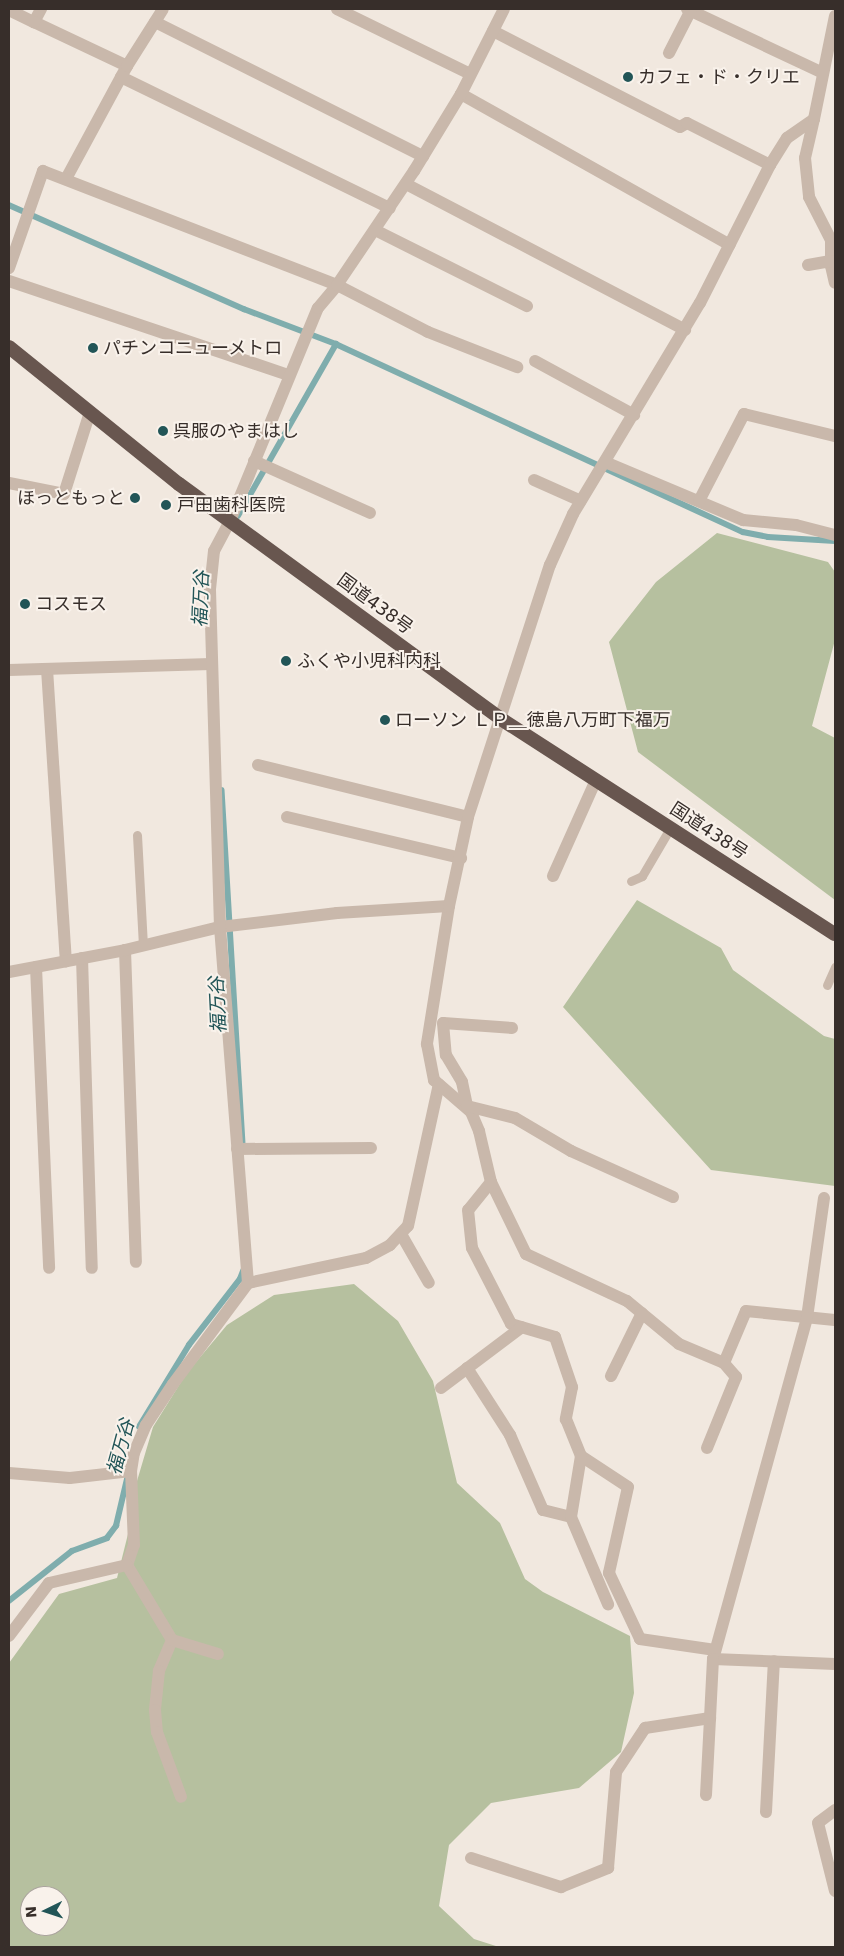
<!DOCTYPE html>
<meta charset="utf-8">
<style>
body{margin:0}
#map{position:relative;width:844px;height:1956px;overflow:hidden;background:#f1e8df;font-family:"DejaVu Sans","Noto Sans JP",sans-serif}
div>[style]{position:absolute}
.green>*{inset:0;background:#b6c09f}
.stream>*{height:5.5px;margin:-2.75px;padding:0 2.75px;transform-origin:2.75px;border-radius:2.75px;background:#7fadad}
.service>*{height:9px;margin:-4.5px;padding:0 4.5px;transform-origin:4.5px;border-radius:4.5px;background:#c9b8ab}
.minor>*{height:12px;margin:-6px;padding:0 6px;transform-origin:6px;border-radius:6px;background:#c9b8ab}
.trunk>*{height:14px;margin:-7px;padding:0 7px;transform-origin:7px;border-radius:7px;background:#68564f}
.dots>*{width:14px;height:14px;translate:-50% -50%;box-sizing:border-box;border:2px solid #f9f2eb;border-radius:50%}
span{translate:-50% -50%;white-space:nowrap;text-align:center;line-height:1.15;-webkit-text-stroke:4px #f9f2eb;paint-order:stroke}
.poi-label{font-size:18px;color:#372e2a}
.left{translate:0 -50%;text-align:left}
.right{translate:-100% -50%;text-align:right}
.street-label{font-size:18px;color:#372e2a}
.water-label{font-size:19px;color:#225557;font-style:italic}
.frame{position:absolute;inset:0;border:10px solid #372e2a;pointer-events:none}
.north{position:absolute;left:20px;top:1886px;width:50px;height:50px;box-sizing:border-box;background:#f9f2eb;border:1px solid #aba49e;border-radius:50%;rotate:266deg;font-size:14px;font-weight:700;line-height:20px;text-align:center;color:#372e2a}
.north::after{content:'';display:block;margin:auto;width:18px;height:22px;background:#225557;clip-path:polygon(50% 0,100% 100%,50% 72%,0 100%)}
</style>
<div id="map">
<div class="green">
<i style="clip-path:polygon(717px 533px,828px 562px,835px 572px,835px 640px,812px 726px,835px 738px,835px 900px,638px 752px,609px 642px,656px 582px)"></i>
<i style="clip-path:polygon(637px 900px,721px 948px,733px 970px,824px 1036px,835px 1039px,835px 1186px,711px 1170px,563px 1007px)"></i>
<i style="clip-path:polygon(evenodd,354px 1284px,398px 1321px,433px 1381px,457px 1483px,500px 1523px,525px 1579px,543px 1592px,630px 1636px,634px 1693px,621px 1752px,579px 1788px,491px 1803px,449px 1845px,439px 1906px,474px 1939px,499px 1947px,9px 1947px,9px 1663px,59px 1594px,117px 1578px,132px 1518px,137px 1481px,153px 1427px,186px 1374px,227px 1325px,274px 1295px,354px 1284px,30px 1896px,60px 1896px,60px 1926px,30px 1926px,30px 1896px)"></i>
</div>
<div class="stream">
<i style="left:9px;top:205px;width:257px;rotate:23.9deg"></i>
<i style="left:244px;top:309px;width:98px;rotate:20.8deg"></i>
<i style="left:336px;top:344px;width:448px;rotate:24.8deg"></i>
<i style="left:743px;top:532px;width:25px;rotate:11deg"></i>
<i style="left:768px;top:537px;width:67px;rotate:3.4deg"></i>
<i style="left:238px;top:516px;width:198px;rotate:-60.3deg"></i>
<i style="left:222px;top:790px;width:353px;rotate:86.6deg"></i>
<i style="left:139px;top:1427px;width:96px;rotate:-58.6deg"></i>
<i style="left:189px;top:1345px;width:83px;rotate:-52.3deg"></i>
<i style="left:240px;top:1279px;width:9px;rotate:-69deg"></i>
<i style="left:9px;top:1601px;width:80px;rotate:-38.4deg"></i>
<i style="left:72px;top:1551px;width:37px;rotate:-20deg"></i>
<i style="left:107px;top:1538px;width:15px;rotate:-53deg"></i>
<i style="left:116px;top:1526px;width:48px;rotate:-76.8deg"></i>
</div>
<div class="service">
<i style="left:137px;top:835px;width:111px;rotate:86.9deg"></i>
<i style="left:631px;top:881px;width:12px;rotate:-24deg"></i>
<i style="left:642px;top:876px;width:56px;rotate:-59.7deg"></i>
<i style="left:827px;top:985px;width:20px;rotate:-66deg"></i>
</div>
<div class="minor">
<i style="left:41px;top:9px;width:15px;rotate:118deg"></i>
<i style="left:34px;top:22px;width:103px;rotate:25.3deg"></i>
<i style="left:337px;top:9px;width:148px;rotate:26deg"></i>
<i style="left:687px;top:9px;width:150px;rotate:25.2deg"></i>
<i style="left:9px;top:10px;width:28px;rotate:26deg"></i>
<i style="left:155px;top:22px;width:300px;rotate:26.6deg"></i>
<i style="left:493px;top:31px;width:210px;rotate:27.2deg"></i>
<i style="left:680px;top:127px;width:8px;rotate:-30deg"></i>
<i style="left:687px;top:123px;width:93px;rotate:26.8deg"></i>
<i style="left:669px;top:53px;width:48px;rotate:-62.9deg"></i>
<i style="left:121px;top:77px;width:299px;rotate:26deg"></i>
<i style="left:461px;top:94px;width:308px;rotate:29.3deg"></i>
<i style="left:814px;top:119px;width:40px;rotate:103deg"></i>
<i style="left:805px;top:158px;width:39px;rotate:84deg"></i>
<i style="left:809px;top:197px;width:57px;rotate:63deg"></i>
<i style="left:67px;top:177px;width:126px;rotate:-61.6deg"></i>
<i style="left:127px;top:66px;width:67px;rotate:-57.7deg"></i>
<i style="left:406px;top:184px;width:315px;rotate:27.6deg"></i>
<i style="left:375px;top:230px;width:170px;rotate:26.6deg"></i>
<i style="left:831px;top:240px;width:26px;rotate:90deg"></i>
<i style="left:831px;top:266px;width:17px;rotate:77deg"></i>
<i style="left:808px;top:265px;width:23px;rotate:-10deg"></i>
<i style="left:9px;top:268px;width:103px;rotate:-70.7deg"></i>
<i style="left:43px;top:171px;width:315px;rotate:21.2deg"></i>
<i style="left:337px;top:285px;width:102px;rotate:27.3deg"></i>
<i style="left:428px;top:332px;width:96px;rotate:21.5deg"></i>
<i style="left:9px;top:281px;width:295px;rotate:18.6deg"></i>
<i style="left:535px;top:361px;width:113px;rotate:28.6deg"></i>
<i style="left:254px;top:461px;width:127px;rotate:24.1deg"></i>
<i style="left:605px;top:462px;width:150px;rotate:22.8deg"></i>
<i style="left:743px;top:520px;width:53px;rotate:5.4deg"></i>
<i style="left:796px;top:525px;width:40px;rotate:14.4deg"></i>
<i style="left:534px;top:480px;width:51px;rotate:24.1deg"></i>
<i style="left:9px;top:483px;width:56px;rotate:11.3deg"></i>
<i style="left:64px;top:494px;width:86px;rotate:-72.4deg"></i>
<i style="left:699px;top:501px;width:98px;rotate:-62.7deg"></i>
<i style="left:744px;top:414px;width:94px;rotate:13.6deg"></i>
<i style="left:47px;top:669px;width:293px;rotate:86.3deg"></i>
<i style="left:9px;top:670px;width:202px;rotate:-1.7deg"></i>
<i style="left:258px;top:765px;width:216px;rotate:13.9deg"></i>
<i style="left:287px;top:817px;width:179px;rotate:13.3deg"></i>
<i style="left:553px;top:876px;width:105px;rotate:-65.9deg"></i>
<i style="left:449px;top:906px;width:140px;rotate:99.1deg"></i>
<i style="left:427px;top:1044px;width:37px;rotate:79deg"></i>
<i style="left:434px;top:1080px;width:49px;rotate:40.9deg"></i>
<i style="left:471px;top:1112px;width:21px;rotate:67deg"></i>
<i style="left:479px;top:1131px;width:52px;rotate:76.8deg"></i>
<i style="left:491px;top:1182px;width:80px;rotate:64.1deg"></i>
<i style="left:526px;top:1254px;width:111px;rotate:25deg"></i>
<i style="left:627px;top:1301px;width:67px;rotate:39.6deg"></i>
<i style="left:679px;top:1344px;width:49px;rotate:22.9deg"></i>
<i style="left:724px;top:1363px;width:56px;rotate:-67.1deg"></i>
<i style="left:746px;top:1311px;width:89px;rotate:5.8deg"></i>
<i style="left:125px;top:950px;width:312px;rotate:88deg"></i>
<i style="left:82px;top:958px;width:310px;rotate:88.2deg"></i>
<i style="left:36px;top:967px;width:301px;rotate:87.5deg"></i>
<i style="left:9px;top:972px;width:118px;rotate:-10.7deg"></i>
<i style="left:125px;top:950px;width:98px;rotate:-13.6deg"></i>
<i style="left:220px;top:927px;width:118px;rotate:-6.8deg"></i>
<i style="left:337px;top:913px;width:112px;rotate:-3.6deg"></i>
<i style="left:449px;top:906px;width:91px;rotate:-77.9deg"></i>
<i style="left:468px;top:817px;width:265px;rotate:-72deg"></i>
<i style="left:550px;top:565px;width:56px;rotate:-65.7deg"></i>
<i style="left:573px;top:514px;width:246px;rotate:-59deg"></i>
<i style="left:700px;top:303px;width:155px;rotate:-63.1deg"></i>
<i style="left:770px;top:165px;width:32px;rotate:-58deg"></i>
<i style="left:787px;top:138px;width:33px;rotate:-35deg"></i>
<i style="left:814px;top:119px;width:105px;rotate:-78.5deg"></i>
<i style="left:512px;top:1028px;width:69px;rotate:-175.9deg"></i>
<i style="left:443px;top:1023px;width:32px;rotate:85deg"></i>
<i style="left:446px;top:1055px;width:31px;rotate:59deg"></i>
<i style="left:462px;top:1082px;width:25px;rotate:78deg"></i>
<i style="left:467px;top:1106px;width:49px;rotate:14deg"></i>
<i style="left:515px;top:1118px;width:65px;rotate:30.5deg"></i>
<i style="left:571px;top:1151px;width:112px;rotate:24.3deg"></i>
<i style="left:237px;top:1149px;width:134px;rotate:-0.4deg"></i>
<i style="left:491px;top:1182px;width:36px;rotate:129deg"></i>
<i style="left:468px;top:1210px;width:38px;rotate:84deg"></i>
<i style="left:472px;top:1248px;width:85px;rotate:62.8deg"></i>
<i style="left:511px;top:1324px;width:46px;rotate:16.5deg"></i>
<i style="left:555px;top:1337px;width:53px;rotate:71.2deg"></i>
<i style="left:572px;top:1387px;width:33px;rotate:101deg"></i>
<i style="left:566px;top:1419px;width:40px;rotate:68deg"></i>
<i style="left:581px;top:1456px;width:56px;rotate:33.4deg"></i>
<i style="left:628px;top:1487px;width:88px;rotate:102.5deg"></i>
<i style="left:609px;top:1573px;width:73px;rotate:64.8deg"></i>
<i style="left:640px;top:1639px;width:76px;rotate:8.3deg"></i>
<i style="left:824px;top:1198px;width:121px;rotate:98.1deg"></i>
<i style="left:807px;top:1318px;width:354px;rotate:105.4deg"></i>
<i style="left:713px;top:1659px;width:122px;rotate:2.3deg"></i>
<i style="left:401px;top:1234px;width:56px;rotate:60.3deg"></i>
<i style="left:248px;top:1283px;width:121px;rotate:-12deg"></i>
<i style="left:366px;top:1258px;width:27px;rotate:-28deg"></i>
<i style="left:390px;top:1245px;width:26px;rotate:-47deg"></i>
<i style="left:408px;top:1226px;width:145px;rotate:-77.7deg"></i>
<i style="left:467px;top:1368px;width:80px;rotate:57.3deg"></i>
<i style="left:510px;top:1435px;width:82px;rotate:66.3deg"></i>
<i style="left:543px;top:1510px;width:29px;rotate:14deg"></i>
<i style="left:571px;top:1517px;width:95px;rotate:67deg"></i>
<i style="left:611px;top:1376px;width:70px;rotate:-63.8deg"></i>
<i style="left:441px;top:1388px;width:101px;rotate:-37deg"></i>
<i style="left:707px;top:1448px;width:77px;rotate:-67.8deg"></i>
<i style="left:736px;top:1377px;width:18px;rotate:-131deg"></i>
<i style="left:9px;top:1473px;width:61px;rotate:4.7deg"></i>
<i style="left:70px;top:1478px;width:61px;rotate:-6.5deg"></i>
<i style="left:571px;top:1517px;width:62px;rotate:-80.7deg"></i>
<i style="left:127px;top:1565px;width:21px;rotate:-71deg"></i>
<i style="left:134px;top:1545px;width:74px;rotate:-92.3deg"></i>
<i style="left:131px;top:1471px;width:18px;rotate:-81deg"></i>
<i style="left:134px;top:1453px;width:30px;rotate:-67deg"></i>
<i style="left:146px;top:1425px;width:49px;rotate:-56.6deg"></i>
<i style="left:173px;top:1384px;width:126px;rotate:-53.4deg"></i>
<i style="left:248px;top:1283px;width:357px;rotate:-94.5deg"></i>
<i style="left:220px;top:927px;width:338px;rotate:-91.7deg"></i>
<i style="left:210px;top:589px;width:38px;rotate:-84deg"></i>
<i style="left:214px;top:551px;width:34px;rotate:-62deg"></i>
<i style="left:230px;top:521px;width:230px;rotate:-67.6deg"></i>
<i style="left:318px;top:308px;width:30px;rotate:-50deg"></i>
<i style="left:337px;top:285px;width:138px;rotate:-56deg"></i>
<i style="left:414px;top:171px;width:90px;rotate:-58.6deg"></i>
<i style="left:461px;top:94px;width:95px;rotate:-63.2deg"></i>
<i style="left:127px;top:1565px;width:87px;rotate:59deg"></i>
<i style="left:172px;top:1640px;width:34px;rotate:113deg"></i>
<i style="left:159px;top:1671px;width:39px;rotate:96deg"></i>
<i style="left:155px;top:1710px;width:22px;rotate:85deg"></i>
<i style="left:157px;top:1732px;width:69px;rotate:69.7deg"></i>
<i style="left:9px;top:1636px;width:66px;rotate:-53deg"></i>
<i style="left:49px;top:1583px;width:80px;rotate:-13deg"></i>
<i style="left:172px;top:1640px;width:48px;rotate:16.9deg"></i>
<i style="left:706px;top:1795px;width:77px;rotate:-87deg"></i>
<i style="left:835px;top:1810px;width:21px;rotate:143deg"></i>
<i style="left:818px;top:1823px;width:70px;rotate:76deg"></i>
<i style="left:766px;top:1812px;width:151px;rotate:-87deg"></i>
<i style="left:471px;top:1858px;width:95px;rotate:17.9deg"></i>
<i style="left:561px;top:1887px;width:51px;rotate:-22deg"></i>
<i style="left:608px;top:1868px;width:96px;rotate:-85.2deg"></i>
<i style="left:616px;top:1772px;width:53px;rotate:-56.6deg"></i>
<i style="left:645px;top:1728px;width:66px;rotate:-8.7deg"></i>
<i style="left:710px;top:1718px;width:59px;rotate:-87.1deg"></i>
</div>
<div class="trunk">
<i style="left:9px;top:347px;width:218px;rotate:38.9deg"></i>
<i style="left:179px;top:484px;width:399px;rotate:36.1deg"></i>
<i style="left:501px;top:719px;width:397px;rotate:32.8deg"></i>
</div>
<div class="dots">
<i style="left:628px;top:77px;background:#225557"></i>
<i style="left:93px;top:348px;background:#225557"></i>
<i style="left:163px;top:431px;background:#225557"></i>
<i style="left:135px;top:498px;background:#225557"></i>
<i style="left:166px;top:505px;background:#225557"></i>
<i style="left:25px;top:604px;background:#225557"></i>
<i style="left:286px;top:661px;background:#225557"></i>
<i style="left:385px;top:720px;background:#225557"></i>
</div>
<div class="poi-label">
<span class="left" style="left:638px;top:77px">カフェ・ド・クリエ</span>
<span class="left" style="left:103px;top:348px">パチンコニューメトロ</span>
<span class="left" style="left:173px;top:431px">呉服のやまはし</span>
<span class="right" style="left:125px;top:498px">ほっともっと</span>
<span class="left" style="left:177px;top:505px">戸田歯科医院</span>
<span class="left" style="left:35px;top:604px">コスモス</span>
<span class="left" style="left:297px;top:661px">ふくや小児科内科</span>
<span class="left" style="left:395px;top:720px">ローソン ＬＰ＿徳島八万町下福万</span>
</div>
<div class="street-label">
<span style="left:375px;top:604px;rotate:36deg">国道438号</span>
<span style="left:709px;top:831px;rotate:33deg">国道438号</span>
</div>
<div class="water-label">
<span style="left:201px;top:599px;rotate:-88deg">福万谷</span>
<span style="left:218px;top:1005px;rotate:-93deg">福万谷</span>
<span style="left:121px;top:1447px;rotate:-75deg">福万谷</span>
</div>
<div class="frame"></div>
<div class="north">N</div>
</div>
